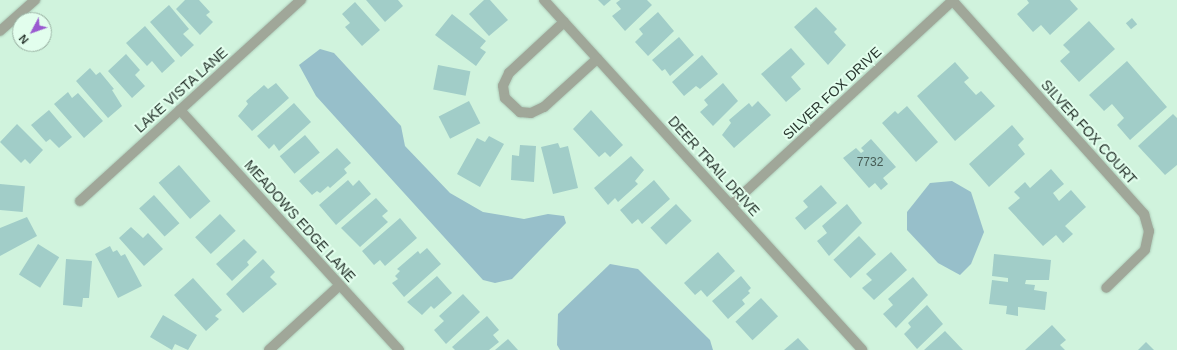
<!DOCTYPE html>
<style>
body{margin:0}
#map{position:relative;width:1177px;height:350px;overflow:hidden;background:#d0f3dd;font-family:Helvetica,sans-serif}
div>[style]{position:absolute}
.water>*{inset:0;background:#97bfca}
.building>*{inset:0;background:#a1cdc8;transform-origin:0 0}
.roads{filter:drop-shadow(0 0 1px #aecdba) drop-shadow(0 0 1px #aecdba)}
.street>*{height:10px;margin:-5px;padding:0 5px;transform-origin:5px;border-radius:5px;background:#a0a799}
span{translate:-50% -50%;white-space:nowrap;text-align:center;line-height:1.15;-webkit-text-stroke:4px #e2feed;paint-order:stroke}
.number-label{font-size:12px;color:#465b54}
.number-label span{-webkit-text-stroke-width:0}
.street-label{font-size:14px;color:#27352d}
.north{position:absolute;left:12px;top:12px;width:40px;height:40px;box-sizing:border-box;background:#e2feed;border:1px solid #97aea0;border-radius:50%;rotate:229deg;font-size:11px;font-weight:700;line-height:16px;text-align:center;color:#27352d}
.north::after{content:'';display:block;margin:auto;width:14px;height:18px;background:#9a5ad0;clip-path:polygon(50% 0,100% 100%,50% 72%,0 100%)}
</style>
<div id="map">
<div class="water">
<i style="clip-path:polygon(320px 49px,334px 53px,401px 126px,405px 146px,450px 193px,483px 212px,524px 219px,548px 214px,564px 216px,566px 223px,512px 279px,495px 283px,483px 280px,316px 96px,299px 65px)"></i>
<i style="clip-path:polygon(952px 181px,971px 192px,984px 232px,971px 264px,960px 275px,938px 263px,907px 230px,907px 212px,930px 183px)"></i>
<i style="clip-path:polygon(610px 264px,638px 269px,710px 340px,713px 350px,560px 350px,557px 345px,558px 314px)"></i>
</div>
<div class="building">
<i style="clip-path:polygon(185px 0,199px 0,210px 12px,206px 15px,213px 22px,200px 35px,176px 9px)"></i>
<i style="clip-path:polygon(366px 0,398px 0,403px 6px,385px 22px)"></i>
<i style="clip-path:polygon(484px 0,490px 0,508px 20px,489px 36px,469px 14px)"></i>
<i style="clip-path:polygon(598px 0,611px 0,604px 6px)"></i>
<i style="clip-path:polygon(620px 0,647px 0,652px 5px,625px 31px,612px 16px,621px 9px,616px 3px)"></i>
<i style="clip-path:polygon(1027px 0,1070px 0,1078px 9px,1050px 35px,1041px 25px,1033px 32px,1017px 14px,1029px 3px)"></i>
<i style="clip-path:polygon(355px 2px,380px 30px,362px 46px,345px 27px,350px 23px,342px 14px)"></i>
<i style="clip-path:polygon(169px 5px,189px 29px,183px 34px,194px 45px,181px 57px,150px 22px)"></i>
<i style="clip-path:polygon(816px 7px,837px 29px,834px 32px,846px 45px,828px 65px,794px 27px)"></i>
<i style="clip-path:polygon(658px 12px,674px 31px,648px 56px,635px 42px,643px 34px,639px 29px)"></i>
<i style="clip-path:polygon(452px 14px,486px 41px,480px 48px,486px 52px,476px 66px,435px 35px)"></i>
<i style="left:1132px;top:18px;width:8px;height:8px;rotate:50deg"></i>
<i style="clip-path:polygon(1089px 21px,1115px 49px,1079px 82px,1060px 61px,1070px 52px,1063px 45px)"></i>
<i style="clip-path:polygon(145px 26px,175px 61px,162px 73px,152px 61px,147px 66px,126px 43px)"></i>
<i style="clip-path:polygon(679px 37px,694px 55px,670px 76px,665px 69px,662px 71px,652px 60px)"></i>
<i style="clip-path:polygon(791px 48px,805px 64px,791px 77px,801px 89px,786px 102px,761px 74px)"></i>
<i style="clip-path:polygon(126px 54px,140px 70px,135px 75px,145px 86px,132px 98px,108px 71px)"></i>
<i style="clip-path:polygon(702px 55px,718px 74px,700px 89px,696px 86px,684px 96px,672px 82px)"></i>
<i style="clip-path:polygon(1127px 61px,1167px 107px,1130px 140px,1117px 125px,1124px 118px,1112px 104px,1104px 111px,1089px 95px)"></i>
<i style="clip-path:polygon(955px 62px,969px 78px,964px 82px,976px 95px,981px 91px,995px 106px,955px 141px,917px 96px)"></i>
<i style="left:438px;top:65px;width:33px;height:25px;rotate:11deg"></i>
<i style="clip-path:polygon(90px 68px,96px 75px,100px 72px,114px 89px,112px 90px,122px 106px,108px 118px,76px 81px)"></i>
<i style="clip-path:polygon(276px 83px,289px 98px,252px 131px,238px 116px,248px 104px,246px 101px,264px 85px,268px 89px)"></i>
<i style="clip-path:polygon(723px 83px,738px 101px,713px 126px,700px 112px,708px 105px,704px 100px)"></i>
<i style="clip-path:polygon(68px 92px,72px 98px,78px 93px,103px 121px,84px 138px,54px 104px)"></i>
<i style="left:469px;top:101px;width:25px;height:34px;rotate:63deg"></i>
<i style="clip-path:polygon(758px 101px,771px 115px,734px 148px,722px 135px,731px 123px,729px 120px,749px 103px,752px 107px)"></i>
<i style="clip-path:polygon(294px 103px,311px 122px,279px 151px,274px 144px,269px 149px,257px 136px)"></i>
<i style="clip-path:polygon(907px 106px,938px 142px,916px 162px,882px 123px,895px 111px,898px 114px)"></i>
<i style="clip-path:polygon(49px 110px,72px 137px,59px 148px,50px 139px,46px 142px,31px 125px)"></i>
<i style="clip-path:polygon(591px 110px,623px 145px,610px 157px,605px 152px,599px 157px,573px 129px)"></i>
<i style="clip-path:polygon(1173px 114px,1177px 118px,1177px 165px,1165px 175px,1138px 146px)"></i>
<i style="clip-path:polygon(17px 124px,43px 150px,30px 164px,25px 159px,21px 163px,0 142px)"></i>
<i style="clip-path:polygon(1012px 125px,1024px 139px,1018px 145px,1025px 154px,989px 187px,969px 164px)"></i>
<i style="left:305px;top:135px;width:23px;height:33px;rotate:50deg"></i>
<i style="clip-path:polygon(489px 136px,504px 144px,480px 187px,457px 174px,477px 138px,485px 142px)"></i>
<i style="clip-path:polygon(871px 139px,896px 167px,883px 178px,888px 184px,881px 190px,875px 183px,869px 188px,843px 158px,856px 148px,861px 153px,864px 151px,861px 148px)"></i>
<i style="clip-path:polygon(558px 143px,560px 148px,568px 146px,578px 188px,553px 194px,541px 147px)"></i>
<i style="clip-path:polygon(520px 145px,536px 146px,534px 182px,511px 180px,512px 155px,519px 156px)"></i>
<i style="clip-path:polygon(337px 148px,351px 163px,344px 169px,347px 173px,330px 188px,328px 186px,320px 193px,317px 191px,312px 195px,299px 181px)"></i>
<i style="clip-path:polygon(631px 156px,644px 170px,635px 181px,638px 184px,618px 202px,615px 198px,608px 205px,594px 188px)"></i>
<i style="left:179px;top:165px;width:48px;height:27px;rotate:49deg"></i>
<i style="clip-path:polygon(1051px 169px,1064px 184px,1053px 193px,1059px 201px,1071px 190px,1086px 207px,1065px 226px,1073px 234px,1063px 243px,1056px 235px,1043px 246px,1008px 208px,1020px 198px,1014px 192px,1025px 182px,1030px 188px)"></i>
<i style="clip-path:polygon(348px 180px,353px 186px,359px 180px,371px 194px,336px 225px,319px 205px)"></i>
<i style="clip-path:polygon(654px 180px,670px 199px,642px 224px,638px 219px,632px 224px,620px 210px)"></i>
<i style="left:0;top:184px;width:25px;height:26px;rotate:5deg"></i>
<i style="clip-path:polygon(821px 185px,837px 203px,805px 230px,795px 218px,808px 207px,803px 201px)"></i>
<i style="left:154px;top:195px;width:38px;height:20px;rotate:48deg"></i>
<i style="clip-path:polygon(376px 198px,388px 211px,382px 216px,388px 222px,360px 247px,341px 228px)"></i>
<i style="left:676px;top:204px;width:23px;height:35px;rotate:47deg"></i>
<i style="clip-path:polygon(847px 204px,862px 223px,829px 256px,817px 241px,827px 233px,822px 226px)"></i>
<i style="left:220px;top:214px;width:23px;height:34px;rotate:47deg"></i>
<i style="clip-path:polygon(27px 217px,37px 236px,0 256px,0 228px)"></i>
<i style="clip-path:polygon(400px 218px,417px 238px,385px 266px,380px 260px,374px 265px,362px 251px)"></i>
<i style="clip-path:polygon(131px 227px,143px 238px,148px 233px,163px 249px,144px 266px,119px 238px)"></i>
<i style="left:859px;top:236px;width:25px;height:35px;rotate:47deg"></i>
<i style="clip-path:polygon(244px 239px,257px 252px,247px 262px,249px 265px,232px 281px,216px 264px)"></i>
<i style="left:38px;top:244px;width:25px;height:36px;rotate:32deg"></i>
<i style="clip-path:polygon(110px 246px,113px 252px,117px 250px,121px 256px,125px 254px,142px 286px,118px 298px,95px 254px)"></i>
<i style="clip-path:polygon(427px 248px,441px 264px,404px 297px,392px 283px,398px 279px,395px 276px,400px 271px,397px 269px,418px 251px,420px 254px)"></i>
<i style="clip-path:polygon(718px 252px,735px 271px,707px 297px,701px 290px,695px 295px,684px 283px)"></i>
<i style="clip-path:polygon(891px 252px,907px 270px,874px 300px,862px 288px,872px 280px,866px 274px)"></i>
<i style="clip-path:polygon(994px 254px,1051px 260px,1049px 280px,1026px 280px,1025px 284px,1035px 285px,1034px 290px,1047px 292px,1045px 310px,1018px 307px,1018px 316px,1006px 314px,1007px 306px,989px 304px,992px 280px,1008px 282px,1008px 278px,992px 276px)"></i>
<i style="clip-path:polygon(66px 259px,92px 261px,89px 298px,83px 298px,82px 307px,63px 305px)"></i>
<i style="clip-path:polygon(263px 259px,275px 272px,270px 277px,277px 284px,243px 313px,226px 294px)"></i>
<i style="clip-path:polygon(437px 276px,452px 293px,434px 309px,431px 306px,422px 315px,407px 302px)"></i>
<i style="clip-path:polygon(741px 276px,751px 288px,748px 291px,750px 293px,742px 300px,745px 304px,728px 319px,712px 301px)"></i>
<i style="clip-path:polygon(913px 277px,928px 295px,896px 328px,883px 314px,893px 305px,888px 299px)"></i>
<i style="clip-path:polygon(193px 278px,222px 310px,215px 316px,219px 319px,206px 331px,174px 295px)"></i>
<i style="clip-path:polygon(463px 294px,480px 312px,446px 344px,434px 330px,444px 321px,439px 316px)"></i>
<i style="left:761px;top:298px;width:25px;height:35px;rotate:47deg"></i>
<i style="clip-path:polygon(927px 305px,943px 324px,917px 349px,904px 334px,911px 327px,908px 323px)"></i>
<i style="clip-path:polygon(163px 315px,197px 335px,188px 350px,175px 344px,172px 350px,150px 337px)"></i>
<i style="clip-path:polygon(487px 316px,499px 330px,493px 335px,499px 342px,489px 350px,455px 350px,452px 347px)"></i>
<i style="clip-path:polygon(1052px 325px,1066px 340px,1060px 345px,1065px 350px,1025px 350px)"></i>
<i style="clip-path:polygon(945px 331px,963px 350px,924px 350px)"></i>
<i style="clip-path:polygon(798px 338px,809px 350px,784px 350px)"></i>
<i style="clip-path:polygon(508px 339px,518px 350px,495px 350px)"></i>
<i style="clip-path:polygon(1146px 342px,1154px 350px,1138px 350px)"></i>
</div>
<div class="roads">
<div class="street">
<i style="left:544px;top:0;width:473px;rotate:47.7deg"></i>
<i style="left:952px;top:0;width:288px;rotate:48.1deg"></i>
<i style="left:1144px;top:214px;width:18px;rotate:74deg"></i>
<i style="left:1149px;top:231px;width:19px;rotate:102deg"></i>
<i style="left:1145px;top:250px;width:54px;rotate:135.7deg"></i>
<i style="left:564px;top:22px;width:75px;rotate:137.2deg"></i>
<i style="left:509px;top:73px;width:14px;rotate:115deg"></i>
<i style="left:503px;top:86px;width:12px;rotate:81deg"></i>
<i style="left:505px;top:98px;width:21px;rotate:43deg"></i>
<i style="left:520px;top:112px;width:11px;rotate:5deg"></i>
<i style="left:531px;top:113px;width:14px;rotate:-25deg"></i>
<i style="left:544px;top:107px;width:72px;rotate:-42.2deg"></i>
<i style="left:0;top:31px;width:47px;rotate:-41.5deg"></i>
<i style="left:180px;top:110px;width:325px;rotate:47.6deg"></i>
<i style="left:80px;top:201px;width:299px;rotate:-42.3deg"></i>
<i style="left:731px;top:205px;width:301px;rotate:-42.7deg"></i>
<i style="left:269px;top:350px;width:96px;rotate:-42.5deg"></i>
</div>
</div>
<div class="number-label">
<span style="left:870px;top:163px">7732</span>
</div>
<div class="street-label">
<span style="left:181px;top:90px;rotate:-42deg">LAKE VISTA LANE</span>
<span style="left:832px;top:93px;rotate:-43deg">SILVER FOX DRIVE</span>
<span style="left:1089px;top:132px;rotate:48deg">SILVER FOX COURT</span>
<span style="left:714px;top:166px;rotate:48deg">DEER TRAIL DRIVE</span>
<span style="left:300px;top:221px;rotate:48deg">MEADOWS EDGE LANE</span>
</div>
<div class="north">N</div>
</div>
